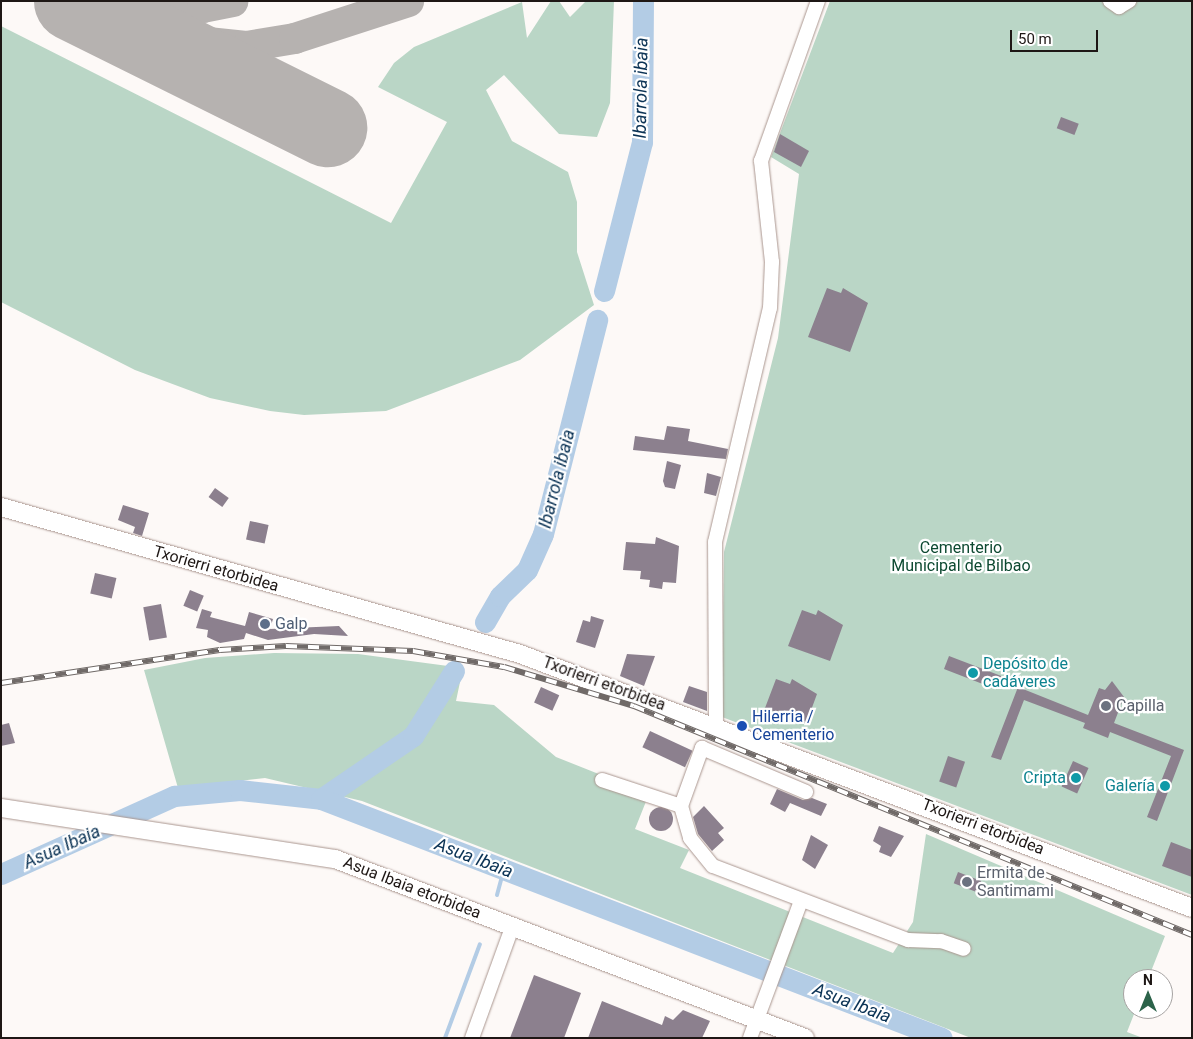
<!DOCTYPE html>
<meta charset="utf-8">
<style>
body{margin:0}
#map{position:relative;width:1193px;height:1039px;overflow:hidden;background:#fdf9f7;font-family:Roboto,sans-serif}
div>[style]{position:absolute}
.green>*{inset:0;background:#bad6c6}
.stream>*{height:4px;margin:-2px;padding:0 2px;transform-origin:2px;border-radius:2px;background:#b3cce5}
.river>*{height:21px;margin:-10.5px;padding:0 10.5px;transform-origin:10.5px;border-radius:10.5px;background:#b3cce5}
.taxiway>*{height:31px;margin:-15.5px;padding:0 15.5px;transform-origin:15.5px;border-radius:15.5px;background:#b6b2b0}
.runway>*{height:79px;margin:-39.5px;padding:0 39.5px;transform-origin:39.5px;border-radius:39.5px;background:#b6b2b0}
.building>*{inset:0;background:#8c808e;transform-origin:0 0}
.round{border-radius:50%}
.roads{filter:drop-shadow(0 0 1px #aa968f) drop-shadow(0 0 1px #aa968f)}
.minor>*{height:14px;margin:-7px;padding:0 7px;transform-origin:7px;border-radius:7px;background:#fff}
.tertiary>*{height:18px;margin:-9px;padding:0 9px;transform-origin:9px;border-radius:9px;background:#fff}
.rail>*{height:5.5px;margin-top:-2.75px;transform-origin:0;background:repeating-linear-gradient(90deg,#fff 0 11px,#706a68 0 22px);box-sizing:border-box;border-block:1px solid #706a68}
.dots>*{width:14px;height:14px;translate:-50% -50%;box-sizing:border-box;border:2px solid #fff;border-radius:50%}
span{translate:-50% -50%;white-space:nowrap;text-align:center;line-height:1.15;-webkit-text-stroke:4.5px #fff;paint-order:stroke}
.park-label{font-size:16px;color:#0d4931}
.street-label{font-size:16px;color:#1e1715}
.service-label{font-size:16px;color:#4e5e75}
.left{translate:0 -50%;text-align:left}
.culture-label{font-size:16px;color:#0d838f}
.right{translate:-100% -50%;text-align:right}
.worship-label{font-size:16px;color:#5b616d}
.transit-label{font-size:16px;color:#164399}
.water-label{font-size:18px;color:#0b3355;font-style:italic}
.frame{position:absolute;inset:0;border:2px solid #1e1715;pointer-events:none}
.north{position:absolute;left:1123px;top:969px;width:50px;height:50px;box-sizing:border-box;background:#fff;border:1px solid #a5a2a1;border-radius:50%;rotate:0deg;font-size:14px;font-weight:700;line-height:20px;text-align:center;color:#1e1715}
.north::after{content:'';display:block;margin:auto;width:18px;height:22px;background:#2c634a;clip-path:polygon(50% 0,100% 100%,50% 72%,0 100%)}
.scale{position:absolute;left:1010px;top:30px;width:88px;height:22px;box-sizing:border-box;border:2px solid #1e1715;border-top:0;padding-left:6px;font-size:15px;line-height:18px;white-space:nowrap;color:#1e1715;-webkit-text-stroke:4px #fff;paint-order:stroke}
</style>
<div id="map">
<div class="green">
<i style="clip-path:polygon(551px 1px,559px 1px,570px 17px,586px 1px,614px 1px,610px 103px,597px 137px,559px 134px,504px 75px,486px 90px,512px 141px,568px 172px,577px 202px,577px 252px,594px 305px,520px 360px,386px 411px,304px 415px,270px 411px,210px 398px,135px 370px,1px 302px,1px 26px,391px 223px,447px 122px,378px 87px,394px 63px,414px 47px,522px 2px,527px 38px)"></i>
<i style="clip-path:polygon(830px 1px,1192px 1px,1192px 895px,722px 717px,724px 552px,778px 338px,799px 174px,771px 157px)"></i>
<i style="clip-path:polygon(274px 653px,358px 654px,463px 668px,456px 701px,494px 705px,556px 757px,649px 794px,635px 829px,689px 850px,680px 868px,893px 953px,913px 922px,926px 834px,1165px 936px,1148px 979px,1133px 979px,1136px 1009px,1127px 1032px,1143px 1038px,971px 1038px,362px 801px,265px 778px,178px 788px,144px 670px,205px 658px)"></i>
</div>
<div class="stream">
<i style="left:497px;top:895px;width:27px;rotate:-75deg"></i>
<i style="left:445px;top:1038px;width:100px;rotate:-69.6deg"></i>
</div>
<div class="river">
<i style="left:604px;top:291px;width:154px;rotate:-75.7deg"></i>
<i style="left:642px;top:142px;width:141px;rotate:-89.6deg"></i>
<i style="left:485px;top:622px;width:30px;rotate:-60deg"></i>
<i style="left:500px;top:596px;width:37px;rotate:-44deg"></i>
<i style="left:527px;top:570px;width:39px;rotate:-66deg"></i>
<i style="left:543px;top:534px;width:221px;rotate:-75.8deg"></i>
<i style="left:321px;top:799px;width:112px;rotate:-34.4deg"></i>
<i style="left:413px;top:736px;width:77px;rotate:-57.8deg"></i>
<i style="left:1px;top:874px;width:190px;rotate:-24.3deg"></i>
<i style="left:174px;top:796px;width:66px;rotate:-5.2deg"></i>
<i style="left:240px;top:790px;width:81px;rotate:6.3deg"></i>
<i style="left:321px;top:799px;width:665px;rotate:21.05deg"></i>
</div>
<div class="taxiway">
<i style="left:174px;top:1px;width:29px;rotate:12deg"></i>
<i style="left:202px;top:7px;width:31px;rotate:-11deg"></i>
<i style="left:93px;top:11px;width:81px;rotate:19.6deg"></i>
<i style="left:169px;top:38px;width:77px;rotate:5.9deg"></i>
<i style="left:246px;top:46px;width:49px;rotate:-9.5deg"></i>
<i style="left:294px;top:38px;width:120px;rotate:-18deg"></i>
</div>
<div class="runway">
<i style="left:73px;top:1px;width:284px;rotate:26.4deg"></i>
</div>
<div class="building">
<i style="left:1061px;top:117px;width:19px;height:12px;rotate:21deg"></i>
<i style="clip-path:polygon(780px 134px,809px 151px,801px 167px,774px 152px)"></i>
<i style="clip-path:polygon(827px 288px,841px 293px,843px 288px,868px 303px,850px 352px,808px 337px)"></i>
<i style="clip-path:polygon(667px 426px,690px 429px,688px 441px,728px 449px,726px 459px,633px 450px,635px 436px,664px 440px)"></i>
<i style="clip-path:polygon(667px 461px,681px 465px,675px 489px,665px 487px,663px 481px)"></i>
<i style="clip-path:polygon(707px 473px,721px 477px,716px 496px,704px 493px)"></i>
<i style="left:215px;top:488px;width:17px;height:11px;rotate:36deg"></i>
<i style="clip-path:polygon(123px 505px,149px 513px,142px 536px,133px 533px,135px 527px,118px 520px)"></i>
<i style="left:250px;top:521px;width:19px;height:19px;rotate:12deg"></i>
<i style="clip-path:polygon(656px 537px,679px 546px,676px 583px,663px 582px,662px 589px,649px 587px,650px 580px,640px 579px,641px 571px,623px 570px,626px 542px,655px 544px)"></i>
<i style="left:95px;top:573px;width:22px;height:21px;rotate:13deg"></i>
<i style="left:190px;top:590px;width:15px;height:17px;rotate:23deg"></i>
<i style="left:161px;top:604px;width:34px;height:18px;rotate:80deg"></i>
<i style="clip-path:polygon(202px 609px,212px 612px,210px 617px,245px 626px,249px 612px,273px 619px,270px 629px,339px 626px,348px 636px,314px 634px,268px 640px,246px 633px,244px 639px,220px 643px,207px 637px,208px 630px,196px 628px)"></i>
<i style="clip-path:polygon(802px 610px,816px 615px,818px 610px,843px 625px,830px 661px,788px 646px)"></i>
<i style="clip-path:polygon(591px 616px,604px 620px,595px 648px,576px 642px,583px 620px,590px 622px)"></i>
<i style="clip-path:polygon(627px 654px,655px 656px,644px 686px,620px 676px)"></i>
<i style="left:949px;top:656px;width:56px;height:14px;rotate:21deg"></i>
<i style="clip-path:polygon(776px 679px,790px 684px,792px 679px,817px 694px,806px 724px,765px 708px)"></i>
<i style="clip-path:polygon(1112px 681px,1124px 697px,1114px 723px,1184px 750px,1157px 821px,1147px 817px,1171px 756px,1110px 732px,1108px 738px,1083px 728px,1085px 723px,1024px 700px,1001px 760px,991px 757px,1018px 687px,1088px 715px,1099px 688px,1105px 690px)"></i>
<i style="clip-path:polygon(689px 686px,707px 692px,707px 711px,683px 702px)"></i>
<i style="left:541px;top:687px;width:20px;height:17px;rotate:24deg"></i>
<i style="clip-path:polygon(9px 723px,15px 743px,1px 746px,1px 725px)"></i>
<i style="left:650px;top:731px;width:47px;height:18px;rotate:25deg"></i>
<i style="left:948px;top:756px;width:18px;height:27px;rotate:19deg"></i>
<i style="left:1073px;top:761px;width:17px;height:28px;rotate:24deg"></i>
<i style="clip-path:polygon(777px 789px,803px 800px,812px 798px,827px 804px,821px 816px,790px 803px,785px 812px,770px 804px)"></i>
<i style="clip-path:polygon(704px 806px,724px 828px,718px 833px,724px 840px,712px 851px,698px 834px,693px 817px)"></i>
<i class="round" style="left:649px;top:807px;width:24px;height:24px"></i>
<i style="clip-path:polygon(879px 826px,904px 836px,891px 857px,879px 852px,881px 846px,873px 841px)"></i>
<i style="clip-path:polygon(811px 835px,828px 845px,815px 869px,802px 860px)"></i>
<i style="clip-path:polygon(1171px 842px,1192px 850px,1192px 877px,1162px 866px)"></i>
<i style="left:958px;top:872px;width:25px;height:12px;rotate:21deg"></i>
<i style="clip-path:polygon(534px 975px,581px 993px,564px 1038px,510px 1038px)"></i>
<i style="clip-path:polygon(602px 1001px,662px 1025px,665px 1016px,673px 1020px,683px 1010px,710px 1021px,702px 1038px,588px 1038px)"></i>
</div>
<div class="roads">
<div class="minor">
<i style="left:1110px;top:1px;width:11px;rotate:34deg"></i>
<i style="left:1119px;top:7px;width:12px;rotate:-31deg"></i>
<i style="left:716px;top:724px;width:182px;rotate:-90.3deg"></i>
<i style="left:715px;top:542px;width:240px;rotate:-76.8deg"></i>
<i style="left:770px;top:308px;width:46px;rotate:-87.5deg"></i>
<i style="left:772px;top:262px;width:102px;rotate:-96.2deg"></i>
<i style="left:761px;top:161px;width:170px;rotate:-70.4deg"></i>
<i style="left:602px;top:780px;width:83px;rotate:18.2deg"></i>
<i style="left:681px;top:806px;width:33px;rotate:74deg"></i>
<i style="left:690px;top:838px;width:36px;rotate:51deg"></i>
<i style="left:713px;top:866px;width:209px;rotate:20.8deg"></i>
<i style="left:908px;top:940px;width:33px;rotate:2deg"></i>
<i style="left:941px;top:941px;width:24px;rotate:19deg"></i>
<i style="left:681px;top:806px;width:62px;rotate:-70.1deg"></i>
<i style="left:702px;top:748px;width:113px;rotate:22.9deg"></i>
<i style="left:472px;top:1038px;width:120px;rotate:-70.1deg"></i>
<i style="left:750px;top:1038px;width:146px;rotate:-69.6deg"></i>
</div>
<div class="tertiary">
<i style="left:1px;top:507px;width:539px;rotate:15.81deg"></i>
<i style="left:520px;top:654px;width:718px;rotate:20.71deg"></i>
<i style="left:1px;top:808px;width:338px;rotate:8.7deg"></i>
<i style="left:335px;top:859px;width:503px;rotate:20.85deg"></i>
</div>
</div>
<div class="rail">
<i style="left:1px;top:683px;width:221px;rotate:-8.6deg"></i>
<i style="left:220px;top:650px;width:66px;rotate:-3.5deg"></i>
<i style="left:286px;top:646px;width:127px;rotate:2.3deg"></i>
<i style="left:413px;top:651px;width:92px;rotate:10deg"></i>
<i style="left:504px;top:667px;width:136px;rotate:16.7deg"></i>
<i style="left:634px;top:706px;width:603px;rotate:22.31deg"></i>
</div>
<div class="dots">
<i style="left:265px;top:624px;background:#5c6f8a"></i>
<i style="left:973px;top:673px;background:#0f9aa8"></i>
<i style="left:1106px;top:706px;background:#6b7280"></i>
<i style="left:742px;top:726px;background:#1a4fb4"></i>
<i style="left:1076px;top:778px;background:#0f9aa8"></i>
<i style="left:1165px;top:786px;background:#0f9aa8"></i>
<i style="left:967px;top:882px;background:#6b7280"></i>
</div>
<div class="park-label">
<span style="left:961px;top:557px">Cementerio<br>Municipal de Bilbao</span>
</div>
<div class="street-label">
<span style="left:216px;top:569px;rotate:16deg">Txorierri etorbidea</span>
<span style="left:604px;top:684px;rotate:20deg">Txorierri etorbidea</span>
<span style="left:983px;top:827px;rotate:21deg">Txorierri etorbidea</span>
<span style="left:412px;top:888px;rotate:21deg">Asua Ibaia etorbidea</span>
</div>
<div class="service-label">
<span class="left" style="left:275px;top:624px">Galp</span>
</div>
<div class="culture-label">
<span class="left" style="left:983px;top:673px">Depósito de<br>cadáveres</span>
<span class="right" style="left:1066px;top:778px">Cripta</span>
<span class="right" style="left:1155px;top:786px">Galería</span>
</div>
<div class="worship-label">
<span class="left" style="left:1116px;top:706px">Capilla</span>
<span class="left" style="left:977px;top:882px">Ermita de<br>Santimami</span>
</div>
<div class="transit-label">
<span class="left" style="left:752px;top:726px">Hilerria /<br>Cementerio</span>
</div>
<div class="water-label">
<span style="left:641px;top:88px;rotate:-89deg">Ibarrola ibaia</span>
<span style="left:557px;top:479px;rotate:-76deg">Ibarrola ibaia</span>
<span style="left:62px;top:847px;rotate:-24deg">Asua Ibaia</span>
<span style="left:474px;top:858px;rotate:21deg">Asua Ibaia</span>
<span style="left:852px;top:1003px;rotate:21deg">Asua Ibaia</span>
</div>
<div class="frame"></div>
<div class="north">N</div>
<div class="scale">50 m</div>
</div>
